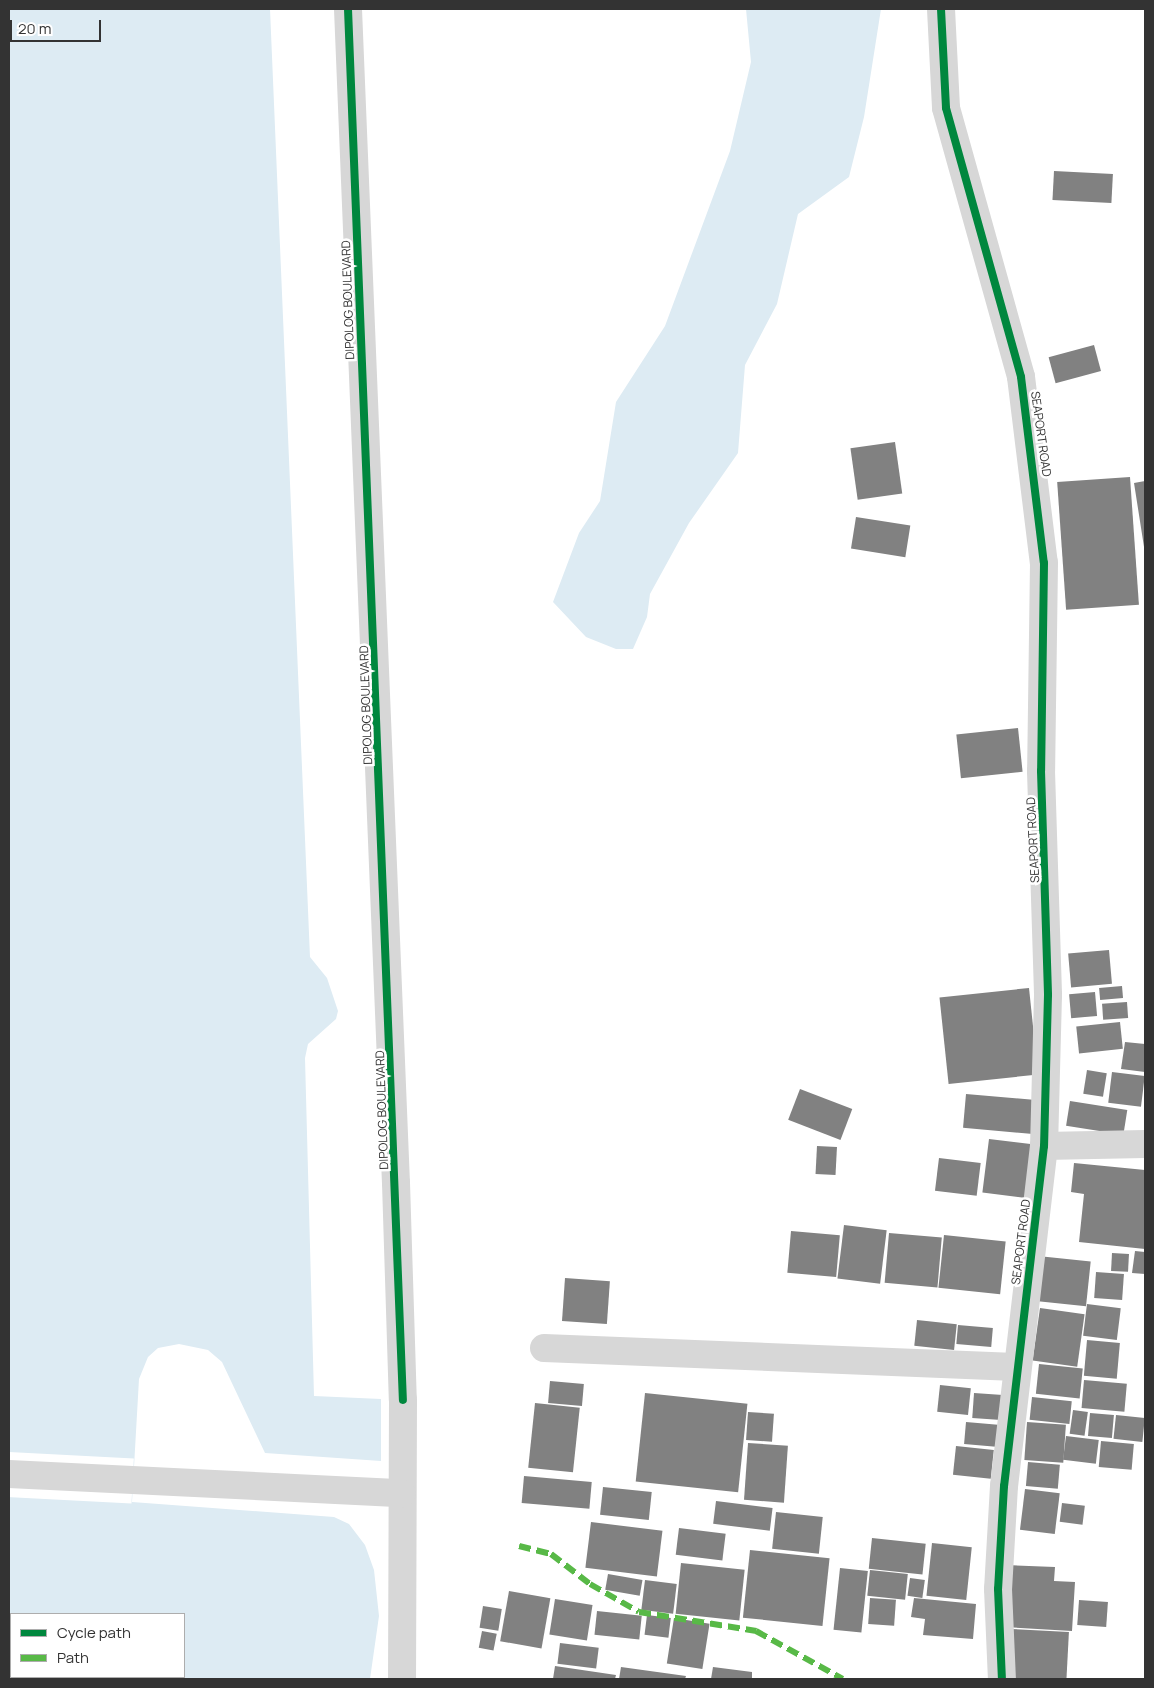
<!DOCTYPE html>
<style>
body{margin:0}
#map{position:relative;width:1154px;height:1688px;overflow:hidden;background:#fff;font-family:Manrope,sans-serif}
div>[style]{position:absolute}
.water>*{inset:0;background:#ddebf3}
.pier>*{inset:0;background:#fff;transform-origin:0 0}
.building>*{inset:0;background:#818181;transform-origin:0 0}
.minor>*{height:28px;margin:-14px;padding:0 14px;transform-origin:14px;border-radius:14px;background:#d7d7d7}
.quiet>*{height:6px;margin-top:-3px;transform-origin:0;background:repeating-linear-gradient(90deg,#58b947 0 12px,transparent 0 18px)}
.cycleway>*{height:8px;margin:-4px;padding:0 4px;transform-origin:4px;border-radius:4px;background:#00873e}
span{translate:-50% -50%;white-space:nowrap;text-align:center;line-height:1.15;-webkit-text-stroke:5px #fff;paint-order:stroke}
.street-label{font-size:12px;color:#333}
.frame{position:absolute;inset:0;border:10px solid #333;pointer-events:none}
.legend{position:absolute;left:10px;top:1613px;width:175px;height:65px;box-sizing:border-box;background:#fff;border:1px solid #adadad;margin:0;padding:6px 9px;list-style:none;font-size:15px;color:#333}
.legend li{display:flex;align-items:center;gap:10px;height:25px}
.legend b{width:25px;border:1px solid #adadad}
.scale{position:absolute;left:10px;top:20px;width:91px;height:22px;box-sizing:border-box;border:2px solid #333;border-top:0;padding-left:6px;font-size:15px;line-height:18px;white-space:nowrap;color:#333;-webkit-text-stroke:4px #fff;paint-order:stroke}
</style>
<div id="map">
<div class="water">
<i style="clip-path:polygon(evenodd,9px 9px,270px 9px,310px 957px,327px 978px,338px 1011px,336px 1019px,308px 1044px,305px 1058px,314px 1396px,381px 1399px,381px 1461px,265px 1453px,222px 1362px,208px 1350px,179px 1344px,158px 1348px,148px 1357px,139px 1379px,132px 1502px,334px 1517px,349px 1524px,365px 1545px,374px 1570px,379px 1616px,370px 1679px,9px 1679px,9px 9px,11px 1614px,184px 1614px,184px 1677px,11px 1677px,11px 1614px)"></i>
<i style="clip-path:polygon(746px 9px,881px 9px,864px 117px,849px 177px,798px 214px,777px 304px,745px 365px,738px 453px,689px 523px,650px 594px,647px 617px,633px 649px,616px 649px,586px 637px,553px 602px,579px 533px,600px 501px,616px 402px,665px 326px,730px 151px,751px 62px)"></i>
</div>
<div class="pier">
<i style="left:9px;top:1452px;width:125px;height:45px;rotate:3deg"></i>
</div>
<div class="building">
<i style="left:1054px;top:171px;width:59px;height:29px;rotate:3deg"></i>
<i style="left:1094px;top:345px;width:27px;height:47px;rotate:75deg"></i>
<i style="left:895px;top:442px;width:52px;height:45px;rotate:82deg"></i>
<i style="left:1130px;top:477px;width:128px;height:73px;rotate:86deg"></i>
<i style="clip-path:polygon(1145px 481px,1145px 547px,1144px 547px,1134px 483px)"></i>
<i style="left:856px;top:517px;width:55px;height:32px;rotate:9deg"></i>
<i style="left:1018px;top:728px;width:44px;height:62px;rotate:84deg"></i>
<i style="left:1109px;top:950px;width:34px;height:41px;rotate:85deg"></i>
<i style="left:1122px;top:986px;width:12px;height:23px;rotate:85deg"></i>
<i style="left:1029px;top:988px;width:87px;height:90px;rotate:84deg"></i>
<i style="left:1095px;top:992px;width:24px;height:26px;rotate:85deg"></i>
<i style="left:1127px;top:1002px;width:16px;height:25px;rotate:86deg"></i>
<i style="left:1120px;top:1022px;width:27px;height:44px;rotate:84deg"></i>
<i style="clip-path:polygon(1125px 1042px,1145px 1044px,1145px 1072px,1121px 1069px)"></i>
<i style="left:1087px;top:1070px;width:20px;height:24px;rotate:9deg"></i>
<i style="left:1112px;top:1072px;width:33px;height:31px;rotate:7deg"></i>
<i style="left:800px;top:1089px;width:56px;height:33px;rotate:21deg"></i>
<i style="left:966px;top:1094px;width:73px;height:34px;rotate:5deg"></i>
<i style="left:1070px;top:1101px;width:58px;height:25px;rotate:9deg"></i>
<i style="left:989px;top:1139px;width:46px;height:54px;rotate:7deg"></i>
<i style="left:817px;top:1146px;width:20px;height:28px;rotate:3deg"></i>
<i style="left:939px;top:1158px;width:42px;height:33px;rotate:7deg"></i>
<i style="clip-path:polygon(1074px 1163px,1145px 1170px,1145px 1249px,1079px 1242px,1084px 1194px,1071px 1192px)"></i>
<i style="left:844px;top:1225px;width:43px;height:54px;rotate:7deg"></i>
<i style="left:791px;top:1231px;width:49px;height:42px;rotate:5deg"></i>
<i style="left:889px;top:1233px;width:53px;height:50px;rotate:5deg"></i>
<i style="left:944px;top:1235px;width:62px;height:53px;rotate:6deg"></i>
<i style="clip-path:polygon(1135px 1251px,1145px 1252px,1145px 1274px,1132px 1273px)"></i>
<i style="left:1112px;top:1253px;width:17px;height:18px;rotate:3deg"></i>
<i style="left:1038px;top:1256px;width:53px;height:45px;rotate:6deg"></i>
<i style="left:1096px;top:1272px;width:28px;height:26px;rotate:4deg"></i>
<i style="left:565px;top:1278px;width:45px;height:43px;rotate:4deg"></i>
<i style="left:1087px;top:1304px;width:34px;height:32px;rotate:7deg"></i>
<i style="left:1040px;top:1308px;width:45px;height:53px;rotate:8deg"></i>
<i style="left:917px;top:1320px;width:40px;height:26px;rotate:6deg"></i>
<i style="left:958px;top:1325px;width:35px;height:19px;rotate:5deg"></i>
<i style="left:1087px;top:1340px;width:33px;height:36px;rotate:5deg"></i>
<i style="left:1039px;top:1364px;width:44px;height:30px;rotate:6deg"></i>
<i style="left:1084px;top:1380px;width:43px;height:28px;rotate:5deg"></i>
<i style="left:550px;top:1381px;width:34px;height:22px;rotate:5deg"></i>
<i style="left:940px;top:1385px;width:31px;height:27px;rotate:6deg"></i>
<i style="left:645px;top:1393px;width:103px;height:89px;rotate:6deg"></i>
<i style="left:974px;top:1393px;width:29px;height:25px;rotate:4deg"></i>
<i style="left:1032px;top:1397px;width:40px;height:23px;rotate:6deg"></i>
<i style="left:535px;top:1403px;width:45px;height:65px;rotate:6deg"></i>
<i style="left:1073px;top:1410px;width:15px;height:24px;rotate:8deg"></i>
<i style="left:748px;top:1412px;width:26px;height:28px;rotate:4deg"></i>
<i style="left:1090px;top:1413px;width:24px;height:23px;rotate:5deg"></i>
<i style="left:1116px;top:1415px;width:29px;height:24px;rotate:6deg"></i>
<i style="left:966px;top:1422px;width:32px;height:22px;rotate:5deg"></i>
<i style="left:1027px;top:1422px;width:39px;height:38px;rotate:4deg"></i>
<i style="left:1066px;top:1436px;width:33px;height:24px;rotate:7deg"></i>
<i style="left:1101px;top:1441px;width:33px;height:26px;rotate:5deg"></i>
<i style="left:748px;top:1443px;width:40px;height:57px;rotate:4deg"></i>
<i style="left:956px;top:1446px;width:38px;height:29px;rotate:6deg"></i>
<i style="left:1028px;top:1462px;width:32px;height:24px;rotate:5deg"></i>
<i style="left:524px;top:1476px;width:68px;height:27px;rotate:5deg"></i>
<i style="left:603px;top:1487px;width:49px;height:28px;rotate:6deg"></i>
<i style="left:1025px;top:1489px;width:35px;height:41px;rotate:7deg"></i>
<i style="left:716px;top:1501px;width:57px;height:23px;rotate:7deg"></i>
<i style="left:1062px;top:1503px;width:23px;height:19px;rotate:7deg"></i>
<i style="left:776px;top:1512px;width:47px;height:37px;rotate:6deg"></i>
<i style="left:591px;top:1522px;width:72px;height:46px;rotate:7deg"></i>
<i style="left:679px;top:1528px;width:47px;height:27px;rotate:7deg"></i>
<i style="left:872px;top:1538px;width:54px;height:31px;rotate:6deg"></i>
<i style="left:932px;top:1543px;width:40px;height:53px;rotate:6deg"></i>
<i style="left:750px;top:1550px;width:80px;height:68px;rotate:6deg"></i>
<i style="left:681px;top:1563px;width:64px;height:51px;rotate:6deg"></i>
<i style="clip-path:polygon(1007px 1565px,1055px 1567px,1054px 1581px,1075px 1582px,1072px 1631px,1003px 1627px)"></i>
<i style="left:840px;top:1568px;width:28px;height:62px;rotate:6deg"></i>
<i style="left:870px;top:1570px;width:38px;height:26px;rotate:6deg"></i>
<i style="left:608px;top:1574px;width:35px;height:16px;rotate:10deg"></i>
<i style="left:910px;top:1578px;width:15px;height:18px;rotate:8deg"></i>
<i style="left:645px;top:1580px;width:32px;height:30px;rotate:7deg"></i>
<i style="left:509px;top:1591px;width:42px;height:51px;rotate:10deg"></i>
<i style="left:870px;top:1598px;width:26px;height:26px;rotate:4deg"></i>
<i style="clip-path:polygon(914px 1598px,976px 1604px,973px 1639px,923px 1635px,925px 1619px,911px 1617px)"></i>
<i style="left:555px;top:1599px;width:38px;height:36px;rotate:9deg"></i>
<i style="left:1079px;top:1600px;width:29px;height:25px;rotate:4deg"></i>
<i style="left:483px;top:1606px;width:19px;height:22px;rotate:9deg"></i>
<i style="left:597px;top:1611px;width:45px;height:24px;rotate:6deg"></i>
<i style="left:647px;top:1615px;width:24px;height:20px;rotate:7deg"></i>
<i style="left:674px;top:1618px;width:36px;height:46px;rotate:9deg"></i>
<i style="left:1011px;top:1629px;width:58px;height:50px;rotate:3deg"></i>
<i style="left:482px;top:1631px;width:15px;height:17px;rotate:11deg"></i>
<i style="left:560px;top:1643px;width:39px;height:21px;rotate:7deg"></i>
<i style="clip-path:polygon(555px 1666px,616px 1675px,615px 1679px,553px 1679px)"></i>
<i style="clip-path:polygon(621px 1667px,686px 1676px,685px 1679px,619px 1679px)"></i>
<i style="clip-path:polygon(713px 1667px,752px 1672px,752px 1679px,711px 1679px)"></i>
</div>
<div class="minor">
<i style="left:348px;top:9px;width:1175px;rotate:87.66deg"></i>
<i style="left:396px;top:1183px;width:217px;rotate:88.2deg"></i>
<i style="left:403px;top:1400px;width:279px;rotate:90.2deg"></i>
<i style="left:941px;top:9px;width:99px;rotate:87.1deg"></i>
<i style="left:946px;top:108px;width:279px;rotate:74.4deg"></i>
<i style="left:1021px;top:377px;width:187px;rotate:83deg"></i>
<i style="left:1044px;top:563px;width:208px;rotate:90.8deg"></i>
<i style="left:1041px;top:771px;width:224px;rotate:88.2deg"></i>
<i style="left:1048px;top:995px;width:151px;rotate:91.5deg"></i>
<i style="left:1044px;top:1146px;width:342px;rotate:96.7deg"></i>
<i style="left:1004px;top:1486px;width:103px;rotate:93.3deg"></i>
<i style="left:998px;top:1589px;width:90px;rotate:87.5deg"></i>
<i style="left:1044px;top:1146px;width:101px;rotate:-1.1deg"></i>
<i style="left:544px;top:1348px;width:472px;rotate:2.3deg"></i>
<i style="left:9px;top:1474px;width:393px;rotate:2.8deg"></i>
</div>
<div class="quiet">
<i style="left:519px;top:1546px;width:33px;rotate:14deg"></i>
<i style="left:551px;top:1554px;width:49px;rotate:37.6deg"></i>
<i style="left:590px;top:1584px;width:56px;rotate:29.7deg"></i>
<i style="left:639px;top:1612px;width:119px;rotate:9.2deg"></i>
<i style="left:756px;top:1631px;width:99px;rotate:28.9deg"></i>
</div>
<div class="cycleway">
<i style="left:348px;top:9px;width:1392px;rotate:87.74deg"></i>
<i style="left:941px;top:9px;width:99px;rotate:87.1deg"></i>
<i style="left:946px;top:108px;width:279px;rotate:74.4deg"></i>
<i style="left:1021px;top:377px;width:187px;rotate:83deg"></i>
<i style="left:1044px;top:563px;width:208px;rotate:90.8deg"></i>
<i style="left:1041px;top:771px;width:224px;rotate:88.2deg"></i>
<i style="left:1048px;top:995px;width:151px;rotate:91.5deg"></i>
<i style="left:1044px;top:1146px;width:342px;rotate:96.7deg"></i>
<i style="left:1004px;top:1486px;width:103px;rotate:93.3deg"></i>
<i style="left:998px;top:1589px;width:90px;rotate:87.5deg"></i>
</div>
<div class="street-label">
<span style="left:348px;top:300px;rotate:-92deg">DIPOLOG BOULEVARD</span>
<span style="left:1041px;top:434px;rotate:82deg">SEAPORT ROAD</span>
<span style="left:366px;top:705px;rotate:-92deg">DIPOLOG BOULEVARD</span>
<span style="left:1033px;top:840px;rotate:-93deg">SEAPORT ROAD</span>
<span style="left:382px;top:1110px;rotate:-92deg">DIPOLOG BOULEVARD</span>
<span style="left:1021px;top:1242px;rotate:-83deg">SEAPORT ROAD</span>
</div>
<div class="frame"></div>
<ul class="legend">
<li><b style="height:6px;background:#00873e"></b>Cycle path</li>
<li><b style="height:6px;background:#58b947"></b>Path</li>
</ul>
<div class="scale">20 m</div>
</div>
